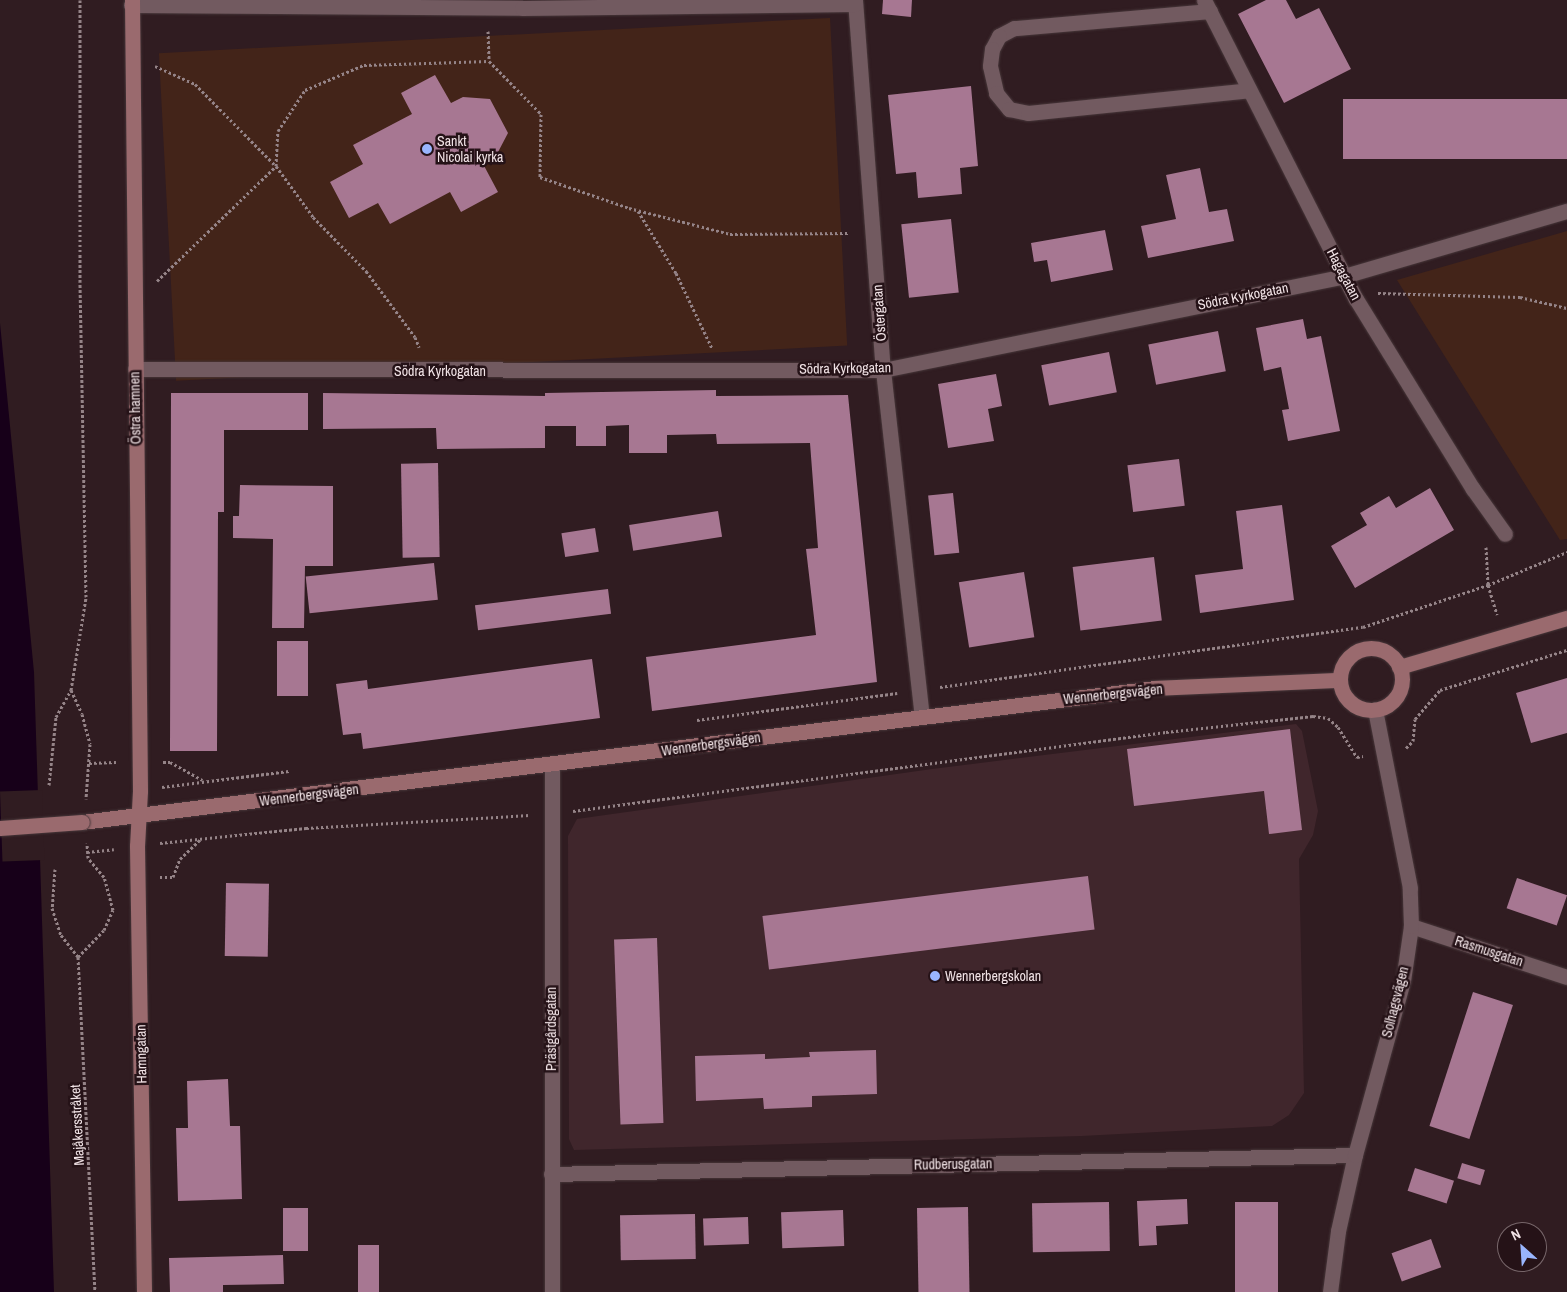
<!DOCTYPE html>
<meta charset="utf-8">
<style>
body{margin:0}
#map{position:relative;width:1567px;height:1292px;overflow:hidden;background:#301c21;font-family:"Archivo Narrow",sans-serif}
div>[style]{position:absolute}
.built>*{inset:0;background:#40262c}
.green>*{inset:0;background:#432419;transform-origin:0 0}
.water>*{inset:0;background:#170019}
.pier>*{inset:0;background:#301c21;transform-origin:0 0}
.building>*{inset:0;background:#a77792;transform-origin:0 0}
.path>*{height:3px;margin-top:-1.5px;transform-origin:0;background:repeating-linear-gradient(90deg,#958488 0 2.5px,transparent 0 5px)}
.roads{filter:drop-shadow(0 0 1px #47373a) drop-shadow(0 0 1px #47373a)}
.lane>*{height:15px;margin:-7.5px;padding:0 7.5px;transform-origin:7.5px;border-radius:7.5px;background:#725a60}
.street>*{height:15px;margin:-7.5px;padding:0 7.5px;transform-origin:7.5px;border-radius:7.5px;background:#725a60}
.secondary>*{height:15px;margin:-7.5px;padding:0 7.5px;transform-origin:7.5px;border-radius:7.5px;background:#9a6a6e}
.secondary>.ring{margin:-7.5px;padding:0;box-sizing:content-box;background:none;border:15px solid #9a6a6e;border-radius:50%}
.bridges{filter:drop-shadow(0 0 1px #47373a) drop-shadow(0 0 1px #47373a)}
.secondary-bridge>*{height:15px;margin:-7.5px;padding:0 7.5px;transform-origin:7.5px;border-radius:7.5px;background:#9a6a6e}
.dots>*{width:14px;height:14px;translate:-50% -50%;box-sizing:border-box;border:2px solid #251217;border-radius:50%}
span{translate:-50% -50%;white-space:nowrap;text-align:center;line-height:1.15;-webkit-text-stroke:5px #251217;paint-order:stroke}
.poi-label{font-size:14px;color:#f1e3e6}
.left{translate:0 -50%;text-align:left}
.street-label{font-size:14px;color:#f1e3e6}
.north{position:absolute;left:1497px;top:1222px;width:50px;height:50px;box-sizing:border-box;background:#251217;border:1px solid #77666a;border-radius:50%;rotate:334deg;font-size:14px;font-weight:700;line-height:20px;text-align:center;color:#f1e3e6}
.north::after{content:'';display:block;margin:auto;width:18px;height:22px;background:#99b5fd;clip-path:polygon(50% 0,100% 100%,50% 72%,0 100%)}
</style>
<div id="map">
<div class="built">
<i style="clip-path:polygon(1296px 724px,1302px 731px,1318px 811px,1313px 835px,1299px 859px,1304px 1093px,1289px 1115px,1272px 1126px,1081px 1136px,574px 1150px,569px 1139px,568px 836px,577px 819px,932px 769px)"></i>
</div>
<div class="green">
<i style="left:830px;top:18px;width:328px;height:672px;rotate:87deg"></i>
<i style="clip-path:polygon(1567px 231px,1567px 539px,1560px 540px,1397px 280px)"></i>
</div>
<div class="water">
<i style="clip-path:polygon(0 323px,34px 672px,54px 1292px,0 1292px)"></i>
</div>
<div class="pier">
<i style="left:42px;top:790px;width:70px;height:42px;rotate:88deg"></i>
</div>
<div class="building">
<i style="clip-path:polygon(883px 0,912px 0,911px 17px,882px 14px)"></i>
<i style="clip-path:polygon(1266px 0,1286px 0,1296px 19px,1319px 8px,1351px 69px,1284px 103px,1238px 14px)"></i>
<i style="clip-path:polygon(435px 75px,451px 103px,463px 97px,490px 99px,508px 133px,497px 154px,482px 162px,498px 192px,461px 212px,450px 192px,390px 224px,378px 203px,349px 218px,330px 182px,363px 164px,353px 145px,412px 114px,401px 93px)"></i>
<i style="clip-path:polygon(971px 86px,978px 166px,960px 168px,962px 194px,918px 198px,916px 172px,896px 174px,888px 95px)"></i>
<i style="left:1567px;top:99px;width:60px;height:224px;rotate:90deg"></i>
<i style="clip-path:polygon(1200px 168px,1209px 212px,1227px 209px,1234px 241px,1148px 258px,1141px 226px,1176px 219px,1166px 175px)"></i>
<i style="left:951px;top:219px;width:74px;height:50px;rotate:84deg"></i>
<i style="clip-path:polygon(1105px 230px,1113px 270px,1051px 282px,1047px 260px,1034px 262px,1031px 243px)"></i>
<i style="clip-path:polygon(1303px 319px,1307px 339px,1321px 336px,1340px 431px,1288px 441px,1282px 410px,1289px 409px,1281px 367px,1264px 371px,1256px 328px)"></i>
<i style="left:1218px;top:331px;width:41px;height:71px;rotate:79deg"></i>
<i style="left:1109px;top:352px;width:41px;height:69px;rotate:79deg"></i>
<i style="clip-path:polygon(996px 374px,1002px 406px,988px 409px,994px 441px,948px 448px,938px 384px)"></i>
<i style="clip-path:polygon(716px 390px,716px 396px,848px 395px,877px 682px,652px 711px,646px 657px,816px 635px,806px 549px,818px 548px,810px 443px,717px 444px,716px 434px,667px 435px,667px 453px,629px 453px,629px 425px,606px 426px,606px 446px,576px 446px,576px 426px,545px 426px,545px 448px,437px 449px,436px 428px,323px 429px,323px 393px,545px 396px,545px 393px)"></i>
<i style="clip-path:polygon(171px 393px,308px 393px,308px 430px,224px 430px,224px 512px,218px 512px,217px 751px,170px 751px)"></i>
<i style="left:1179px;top:459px;width:47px;height:52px;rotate:83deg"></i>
<i style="left:438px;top:463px;width:94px;height:37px;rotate:89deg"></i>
<i style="clip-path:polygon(240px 485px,333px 486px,333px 566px,305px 566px,304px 628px,272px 628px,273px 539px,233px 538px,233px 516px,239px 516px)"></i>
<i style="clip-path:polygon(1430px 488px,1454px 530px,1355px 588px,1331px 546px,1367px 525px,1360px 513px,1389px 496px,1396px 508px)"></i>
<i style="left:953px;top:493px;width:60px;height:25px;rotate:84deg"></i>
<i style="clip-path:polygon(1282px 505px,1294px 600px,1200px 613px,1195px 575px,1243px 569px,1236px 511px)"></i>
<i style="left:718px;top:511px;width:26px;height:90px;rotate:81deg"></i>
<i style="left:595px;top:528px;width:24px;height:34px;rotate:81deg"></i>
<i style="left:1154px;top:557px;width:64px;height:82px;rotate:83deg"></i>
<i style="left:434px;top:563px;width:37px;height:129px;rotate:84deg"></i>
<i style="left:1024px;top:572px;width:66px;height:66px;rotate:81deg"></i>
<i style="left:608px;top:589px;width:25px;height:134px;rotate:83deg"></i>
<i style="left:277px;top:641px;width:31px;height:55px"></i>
<i style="clip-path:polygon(592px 659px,600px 718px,363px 749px,361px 733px,343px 735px,336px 684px,367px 680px,368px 689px)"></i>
<i style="clip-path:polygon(1567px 678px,1567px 733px,1531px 743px,1516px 693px)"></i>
<i style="clip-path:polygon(1290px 729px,1302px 830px,1269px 834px,1264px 791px,1134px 806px,1127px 749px)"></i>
<i style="left:1088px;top:876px;width:54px;height:328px;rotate:83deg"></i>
<i style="left:1517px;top:878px;width:53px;height:32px;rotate:19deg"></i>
<i style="left:226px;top:883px;width:43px;height:73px;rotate:1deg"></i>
<i style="left:657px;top:938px;width:185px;height:43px;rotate:88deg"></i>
<i style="left:1473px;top:992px;width:42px;height:141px;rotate:18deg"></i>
<i style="clip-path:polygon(876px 1050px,877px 1094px,812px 1096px,812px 1107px,764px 1109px,763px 1098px,696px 1101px,695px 1056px,765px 1054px,765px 1059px,810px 1057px,809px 1052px)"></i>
<i style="clip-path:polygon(228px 1079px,230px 1126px,240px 1126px,242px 1199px,178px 1201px,176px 1128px,188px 1128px,187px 1081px)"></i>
<i style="left:1462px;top:1163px;width:24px;height:16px;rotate:17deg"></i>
<i style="left:1415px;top:1168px;width:41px;height:24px;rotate:18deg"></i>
<i style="clip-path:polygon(1187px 1199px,1188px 1224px,1156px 1226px,1157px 1245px,1139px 1246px,1137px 1201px)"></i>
<i style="left:1109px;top:1202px;width:49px;height:77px;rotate:89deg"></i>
<i style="left:1235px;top:1202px;width:43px;height:90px"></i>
<i style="left:968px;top:1207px;width:85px;height:51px;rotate:89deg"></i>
<i style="left:283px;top:1208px;width:25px;height:43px"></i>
<i style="left:843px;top:1210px;width:36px;height:62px;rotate:88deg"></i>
<i style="left:695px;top:1214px;width:45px;height:75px;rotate:89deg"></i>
<i style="left:748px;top:1217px;width:27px;height:45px;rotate:88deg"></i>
<i style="left:1431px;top:1239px;width:30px;height:42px;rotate:70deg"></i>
<i style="left:358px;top:1245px;width:21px;height:47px"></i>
<i style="clip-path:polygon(283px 1255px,284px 1284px,223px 1285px,223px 1292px,170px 1292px,169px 1258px)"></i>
</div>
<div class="path">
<i style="left:488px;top:31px;width:30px;rotate:88deg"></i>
<i style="left:155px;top:66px;width:44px;rotate:24.2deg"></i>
<i style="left:195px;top:84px;width:115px;rotate:45.4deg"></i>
<i style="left:276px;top:166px;width:63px;rotate:54deg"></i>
<i style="left:313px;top:217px;width:76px;rotate:45.5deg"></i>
<i style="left:366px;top:271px;width:82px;rotate:53.4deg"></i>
<i style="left:415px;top:337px;width:11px;rotate:68deg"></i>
<i style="left:638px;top:211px;width:73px;rotate:58.5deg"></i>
<i style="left:676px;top:273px;width:83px;rotate:64.4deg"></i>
<i style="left:157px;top:281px;width:165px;rotate:-44deg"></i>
<i style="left:276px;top:166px;width:35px;rotate:-87deg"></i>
<i style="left:278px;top:131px;width:49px;rotate:-56.6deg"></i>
<i style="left:305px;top:90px;width:64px;rotate:-23deg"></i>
<i style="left:364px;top:65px;width:125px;rotate:-1.8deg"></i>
<i style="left:489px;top:61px;width:74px;rotate:45.5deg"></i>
<i style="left:541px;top:114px;width:63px;rotate:90.9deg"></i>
<i style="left:540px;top:177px;width:94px;rotate:19.2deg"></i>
<i style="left:629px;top:208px;width:104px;rotate:14.4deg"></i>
<i style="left:730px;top:234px;width:119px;rotate:-0.5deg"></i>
<i style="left:1378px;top:293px;width:142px;rotate:1.6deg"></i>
<i style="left:1520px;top:297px;width:48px;rotate:13.2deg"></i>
<i style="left:1486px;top:547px;width:38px;rotate:87deg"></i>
<i style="left:1488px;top:585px;width:31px;rotate:73deg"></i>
<i style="left:940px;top:687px;width:427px;rotate:-8.1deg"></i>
<i style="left:1363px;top:627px;width:132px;rotate:-18.6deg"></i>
<i style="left:1488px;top:585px;width:86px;rotate:-22.7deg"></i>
<i style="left:71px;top:690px;width:26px;rotate:65deg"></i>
<i style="left:82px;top:714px;width:31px;rotate:75deg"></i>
<i style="left:90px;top:744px;width:55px;rotate:94.2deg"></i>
<i style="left:697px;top:720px;width:202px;rotate:-7.7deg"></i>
<i style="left:1406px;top:748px;width:10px;rotate:-45deg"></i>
<i style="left:1413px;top:741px;width:22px;rotate:-85deg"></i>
<i style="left:1415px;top:719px;width:38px;rotate:-49deg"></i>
<i style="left:1440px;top:690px;width:133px;rotate:-17.5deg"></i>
<i style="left:163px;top:762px;width:7px"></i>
<i style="left:170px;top:762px;width:37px;rotate:29deg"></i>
<i style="left:89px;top:763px;width:27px;rotate:-2deg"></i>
<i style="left:49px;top:785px;width:68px;rotate:-84.1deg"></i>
<i style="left:56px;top:717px;width:31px;rotate:-61deg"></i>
<i style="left:71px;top:690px;width:94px;rotate:-80.8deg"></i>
<i style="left:86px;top:597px;width:315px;rotate:-91.1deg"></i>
<i style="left:80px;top:282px;width:282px;rotate:-90deg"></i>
<i style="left:162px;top:787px;width:128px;rotate:-7.2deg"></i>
<i style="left:573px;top:811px;width:598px;rotate:-7.59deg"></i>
<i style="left:1166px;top:732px;width:148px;rotate:-6.2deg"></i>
<i style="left:1313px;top:716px;width:15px;rotate:8deg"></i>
<i style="left:1328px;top:718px;width:13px;rotate:42deg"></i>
<i style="left:1338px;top:727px;width:36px;rotate:58deg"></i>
<i style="left:1357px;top:757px;width:6px;rotate:-9deg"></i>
<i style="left:160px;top:843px;width:147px;rotate:-5.9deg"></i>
<i style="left:306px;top:828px;width:224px;rotate:-3.3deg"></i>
<i style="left:87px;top:852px;width:27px;rotate:-6deg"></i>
<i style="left:55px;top:869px;width:39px;rotate:94deg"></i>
<i style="left:52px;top:908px;width:28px;rotate:72deg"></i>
<i style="left:61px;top:935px;width:28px;rotate:52deg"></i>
<i style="left:160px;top:877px;width:13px"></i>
<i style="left:173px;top:877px;width:19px;rotate:-69deg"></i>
<i style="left:180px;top:859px;width:29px;rotate:-44deg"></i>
<i style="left:78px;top:957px;width:335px;rotate:87.1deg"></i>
<i style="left:78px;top:957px;width:37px;rotate:-46deg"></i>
<i style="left:104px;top:930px;width:22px;rotate:-66deg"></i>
<i style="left:113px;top:910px;width:34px;rotate:-105deg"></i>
<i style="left:104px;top:877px;width:25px;rotate:-130deg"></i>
<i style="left:88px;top:858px;width:15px;rotate:-94deg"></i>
</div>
<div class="roads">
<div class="lane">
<i style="left:1210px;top:11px;width:197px;rotate:175deg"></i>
<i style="left:1014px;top:28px;width:17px;rotate:152deg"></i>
<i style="left:999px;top:36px;width:15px;rotate:118deg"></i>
<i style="left:992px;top:49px;width:17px;rotate:97deg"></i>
<i style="left:990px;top:66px;width:28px;rotate:77deg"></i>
<i style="left:996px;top:93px;width:21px;rotate:51deg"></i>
<i style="left:1009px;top:109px;width:19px;rotate:12deg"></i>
<i style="left:1028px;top:113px;width:222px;rotate:-5.9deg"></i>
</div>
<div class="street">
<i style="left:855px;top:0;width:371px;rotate:85.7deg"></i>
<i style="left:883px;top:370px;width:347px;rotate:83.6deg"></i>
<i style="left:1204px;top:0;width:335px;rotate:63.1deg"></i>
<i style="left:1356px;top:299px;width:223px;rotate:58.4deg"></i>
<i style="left:1473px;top:489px;width:55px;rotate:54.6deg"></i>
<i style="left:131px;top:5px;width:391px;rotate:0.4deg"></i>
<i style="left:522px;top:8px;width:333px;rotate:-0.7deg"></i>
<i style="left:135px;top:369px;width:748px;rotate:0.08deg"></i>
<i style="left:883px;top:370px;width:470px;rotate:-11.5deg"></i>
<i style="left:1344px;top:276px;width:232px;rotate:-16.3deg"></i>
<i style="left:552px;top:765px;width:527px;rotate:90deg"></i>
<i style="left:1411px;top:926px;width:164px;rotate:18.1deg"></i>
<i style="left:551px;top:1174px;width:804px;rotate:-1.35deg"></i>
<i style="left:1330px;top:1292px;width:62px;rotate:-82.5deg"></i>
<i style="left:1338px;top:1231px;width:78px;rotate:-77.4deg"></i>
<i style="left:1355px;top:1155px;width:180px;rotate:-74.6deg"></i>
<i style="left:1403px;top:981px;width:56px;rotate:-81.7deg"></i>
<i style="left:1411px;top:926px;width:38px;rotate:-92deg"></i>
<i style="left:1410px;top:888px;width:182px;rotate:-101.1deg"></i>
</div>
<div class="secondary">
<i style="left:132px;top:0;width:791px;rotate:89.42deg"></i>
<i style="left:140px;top:791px;width:55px;rotate:93.1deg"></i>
<i style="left:137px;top:846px;width:446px;rotate:89.1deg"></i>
<i class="ring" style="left:1340px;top:648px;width:47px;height:47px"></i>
<i style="left:1399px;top:667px;width:175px;rotate:-16.3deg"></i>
<i style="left:82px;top:822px;width:1081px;rotate:-7.12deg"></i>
<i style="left:1155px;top:688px;width:185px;rotate:-2.5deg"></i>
</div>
</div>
<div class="bridges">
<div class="secondary-bridge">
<i style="left:0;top:828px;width:82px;rotate:-4.2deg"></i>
</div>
</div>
<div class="dots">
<i style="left:427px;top:149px;background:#99b5fd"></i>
<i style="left:935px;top:976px;background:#99b5fd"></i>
</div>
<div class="poi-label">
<span class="left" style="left:437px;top:149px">Sankt<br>Nicolai kyrka</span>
<span class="left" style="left:945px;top:976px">Wennerbergskolan</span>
</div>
<div class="street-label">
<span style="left:1344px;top:274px;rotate:62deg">Hagagatan</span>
<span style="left:1243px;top:296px;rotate:-11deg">Södra Kyrkogatan</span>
<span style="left:879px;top:313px;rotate:-94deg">Östergatan</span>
<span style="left:845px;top:368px;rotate:-1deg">Södra Kyrkogatan</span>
<span style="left:440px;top:371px">Södra Kyrkogatan</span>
<span style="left:135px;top:408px;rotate:-91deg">Östra hamnen</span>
<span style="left:1113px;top:694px;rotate:-6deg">Wennerbergsvägen</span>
<span style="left:711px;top:744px;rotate:-8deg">Wennerbergsvägen</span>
<span style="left:309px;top:795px;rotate:-7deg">Wennerbergsvägen</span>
<span style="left:1489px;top:951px;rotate:18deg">Rasmusgatan</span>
<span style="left:1395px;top:1002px;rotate:-76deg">Solhagsvägen</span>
<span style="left:551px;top:1029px;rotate:-90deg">Prästgårdsgatan</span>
<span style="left:141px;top:1054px;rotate:-91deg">Hamngatan</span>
<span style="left:77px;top:1125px;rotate:-93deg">Majåkersstråket</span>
<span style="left:953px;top:1164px;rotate:-1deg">Rudberusgatan</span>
</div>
<div class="north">N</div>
</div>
